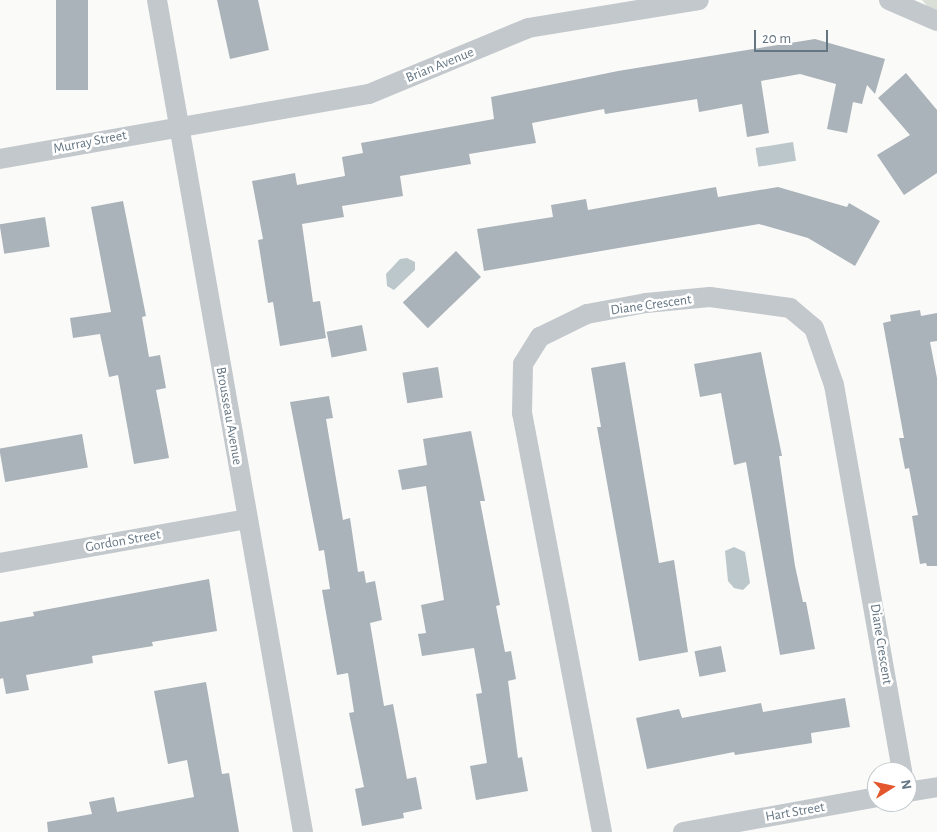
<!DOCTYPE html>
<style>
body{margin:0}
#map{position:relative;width:937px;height:832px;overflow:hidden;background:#fafaf8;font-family:"Alegreya Sans",sans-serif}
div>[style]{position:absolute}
.green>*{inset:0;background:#dadfd7}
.water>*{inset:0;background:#bbc7cb;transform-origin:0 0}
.building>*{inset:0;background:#aab3b9;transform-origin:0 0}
.minor>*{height:20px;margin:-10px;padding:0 10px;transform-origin:10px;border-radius:10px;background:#c3c8cc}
span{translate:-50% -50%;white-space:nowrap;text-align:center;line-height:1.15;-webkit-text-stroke:5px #fff;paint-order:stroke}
.street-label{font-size:14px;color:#657683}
.north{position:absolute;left:867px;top:762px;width:50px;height:50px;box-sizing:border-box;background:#fff;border:1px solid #c1c8cd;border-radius:50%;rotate:80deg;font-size:14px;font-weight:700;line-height:20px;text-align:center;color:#657683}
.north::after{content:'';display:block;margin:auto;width:18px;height:22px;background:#e4572e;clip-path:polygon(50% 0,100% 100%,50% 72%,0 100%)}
.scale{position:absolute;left:754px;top:30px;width:74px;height:22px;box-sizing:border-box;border:2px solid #657683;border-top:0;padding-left:6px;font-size:15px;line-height:18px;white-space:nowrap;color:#657683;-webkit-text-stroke:4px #fff;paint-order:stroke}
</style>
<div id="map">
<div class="green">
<i style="clip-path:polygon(922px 0,937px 0,937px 18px)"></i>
</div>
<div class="water">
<i style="left:793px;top:142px;width:19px;height:38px;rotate:81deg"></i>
<i style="clip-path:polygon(407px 258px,415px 262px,415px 270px,394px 290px,387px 286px,386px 274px,400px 259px)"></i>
<i style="clip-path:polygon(734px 547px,745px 552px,750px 583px,743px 590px,734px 588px,728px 581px,725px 551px)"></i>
</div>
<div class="building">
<i style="left:56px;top:0;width:32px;height:90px"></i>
<i style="clip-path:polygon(217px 0,258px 0,269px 50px,230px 59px)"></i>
<i style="clip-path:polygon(815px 39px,885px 59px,875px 94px,867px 85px,862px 104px,853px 102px,847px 133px,827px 129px,836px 84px,800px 74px,761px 81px,769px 133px,747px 137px,742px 104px,699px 112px,697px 99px,605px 114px,604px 109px,532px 123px,536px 143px,469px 154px,471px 164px,400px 176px,403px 196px,342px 206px,344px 217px,302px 224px,313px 302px,320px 301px,326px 338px,280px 346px,273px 302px,268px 303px,258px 240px,263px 239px,252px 181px,295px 173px,297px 185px,345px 176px,342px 157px,363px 153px,361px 143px,494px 119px,491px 97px,618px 71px)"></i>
<i style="clip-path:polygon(906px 73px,937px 110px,937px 173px,904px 195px,877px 155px,910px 135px,878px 98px)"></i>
<i style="clip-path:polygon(716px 187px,718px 197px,778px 187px,847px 207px,849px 203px,880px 221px,855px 266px,808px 238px,759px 224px,484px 271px,477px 229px,553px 217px,551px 205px,586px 199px,588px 210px)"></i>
<i style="clip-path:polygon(123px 201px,146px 316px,142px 317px,149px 357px,160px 355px,166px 388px,156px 390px,169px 458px,134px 464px,118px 375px,109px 377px,100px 334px,73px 338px,70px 318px,111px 312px,91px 207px)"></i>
<i style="left:45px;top:217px;width:30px;height:46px;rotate:81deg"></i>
<i style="left:456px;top:251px;width:36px;height:74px;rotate:46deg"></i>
<i style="clip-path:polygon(920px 310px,921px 316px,937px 313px,937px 341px,930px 342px,937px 378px,937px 566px,927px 566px,926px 563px,920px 564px,912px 516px,918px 515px,909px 468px,905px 469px,899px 438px,904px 438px,883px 323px,891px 321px,890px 315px)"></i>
<i style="left:362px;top:325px;width:26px;height:36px;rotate:79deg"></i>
<i style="clip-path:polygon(761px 352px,782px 456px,779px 456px,795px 566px,803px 602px,806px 602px,815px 649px,780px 655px,746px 462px,734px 465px,721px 393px,700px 397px,694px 364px)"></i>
<i style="clip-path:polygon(625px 362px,659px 563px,674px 560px,688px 652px,639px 661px,597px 427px,601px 427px,591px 368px)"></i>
<i style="left:438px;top:367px;width:31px;height:36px;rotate:81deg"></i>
<i style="clip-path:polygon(329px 396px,333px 418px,326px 419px,343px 520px,350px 518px,358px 572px,364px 571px,366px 583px,375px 581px,382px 620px,370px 623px,384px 706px,393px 704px,407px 779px,416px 777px,422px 809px,403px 813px,404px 818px,362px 826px,355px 789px,364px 787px,349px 713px,354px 712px,348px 673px,337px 675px,322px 590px,330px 589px,324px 550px,319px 551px,290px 402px)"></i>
<i style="clip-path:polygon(471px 431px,485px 501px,480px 501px,500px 605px,496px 606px,505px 652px,511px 651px,516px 679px,508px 681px,518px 758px,522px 757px,528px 791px,476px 800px,470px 766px,487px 763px,476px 694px,482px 693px,474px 648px,422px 656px,418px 634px,426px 633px,421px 605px,444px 600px,426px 486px,402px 490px,398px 470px,427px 465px,423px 439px)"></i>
<i style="left:82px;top:434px;width:34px;height:84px;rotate:80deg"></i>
<i style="clip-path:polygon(209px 579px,217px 631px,152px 642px,153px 646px,92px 656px,93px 663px,26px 675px,29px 690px,6px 694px,3px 678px,0 679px,0 622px,34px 616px,33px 612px)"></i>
<i style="left:721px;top:646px;width:26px;height:27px;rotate:79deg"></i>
<i style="clip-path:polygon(206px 682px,222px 774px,229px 773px,239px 832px,48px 832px,47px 822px,92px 814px,89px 802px,114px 797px,117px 812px,194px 797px,187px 760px,168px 764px,154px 691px)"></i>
<i style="clip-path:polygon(845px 698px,850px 727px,811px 733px,812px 743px,735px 755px,734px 752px,647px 769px,636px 718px,679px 709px,682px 718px,761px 703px,763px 712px)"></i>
</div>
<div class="minor">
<i style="left:157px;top:0;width:845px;rotate:80.05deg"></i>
<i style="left:889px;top:0;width:52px;rotate:23.6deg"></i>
<i style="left:0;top:159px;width:375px;rotate:-10deg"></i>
<i style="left:369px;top:94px;width:172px;rotate:-22.5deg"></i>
<i style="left:528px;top:28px;width:173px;rotate:-9.3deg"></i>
<i style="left:0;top:563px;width:251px;rotate:-10.1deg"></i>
<i style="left:907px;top:792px;width:30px;rotate:-9deg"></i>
<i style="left:602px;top:832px;width:427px;rotate:-100.8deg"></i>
<i style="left:522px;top:413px;width:49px;rotate:-88.8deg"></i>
<i style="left:523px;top:364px;width:32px;rotate:-58deg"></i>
<i style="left:540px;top:337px;width:52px;rotate:-26.1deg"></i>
<i style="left:587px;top:314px;width:60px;rotate:-10.6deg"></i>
<i style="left:646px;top:303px;width:64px;rotate:-5.4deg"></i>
<i style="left:710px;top:297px;width:81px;rotate:7.8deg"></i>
<i style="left:790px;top:308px;width:31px;rotate:40deg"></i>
<i style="left:814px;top:328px;width:60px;rotate:70.7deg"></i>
<i style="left:834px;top:385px;width:393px;rotate:80deg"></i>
<i style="left:683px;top:832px;width:197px;rotate:-10.2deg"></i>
</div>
<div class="street-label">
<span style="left:440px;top:65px;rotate:-22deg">Brian Avenue</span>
<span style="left:90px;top:142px;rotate:-11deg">Murray Street</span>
<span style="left:651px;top:305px;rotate:-8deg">Diane Crescent</span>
<span style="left:229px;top:416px;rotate:80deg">Brousseau Avenue</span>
<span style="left:123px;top:541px;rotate:-10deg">Gordon Street</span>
<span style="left:881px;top:644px;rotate:81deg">Diane Crescent</span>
<span style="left:795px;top:812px;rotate:-10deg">Hart Street</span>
</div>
<div class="north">N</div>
<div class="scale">20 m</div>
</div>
